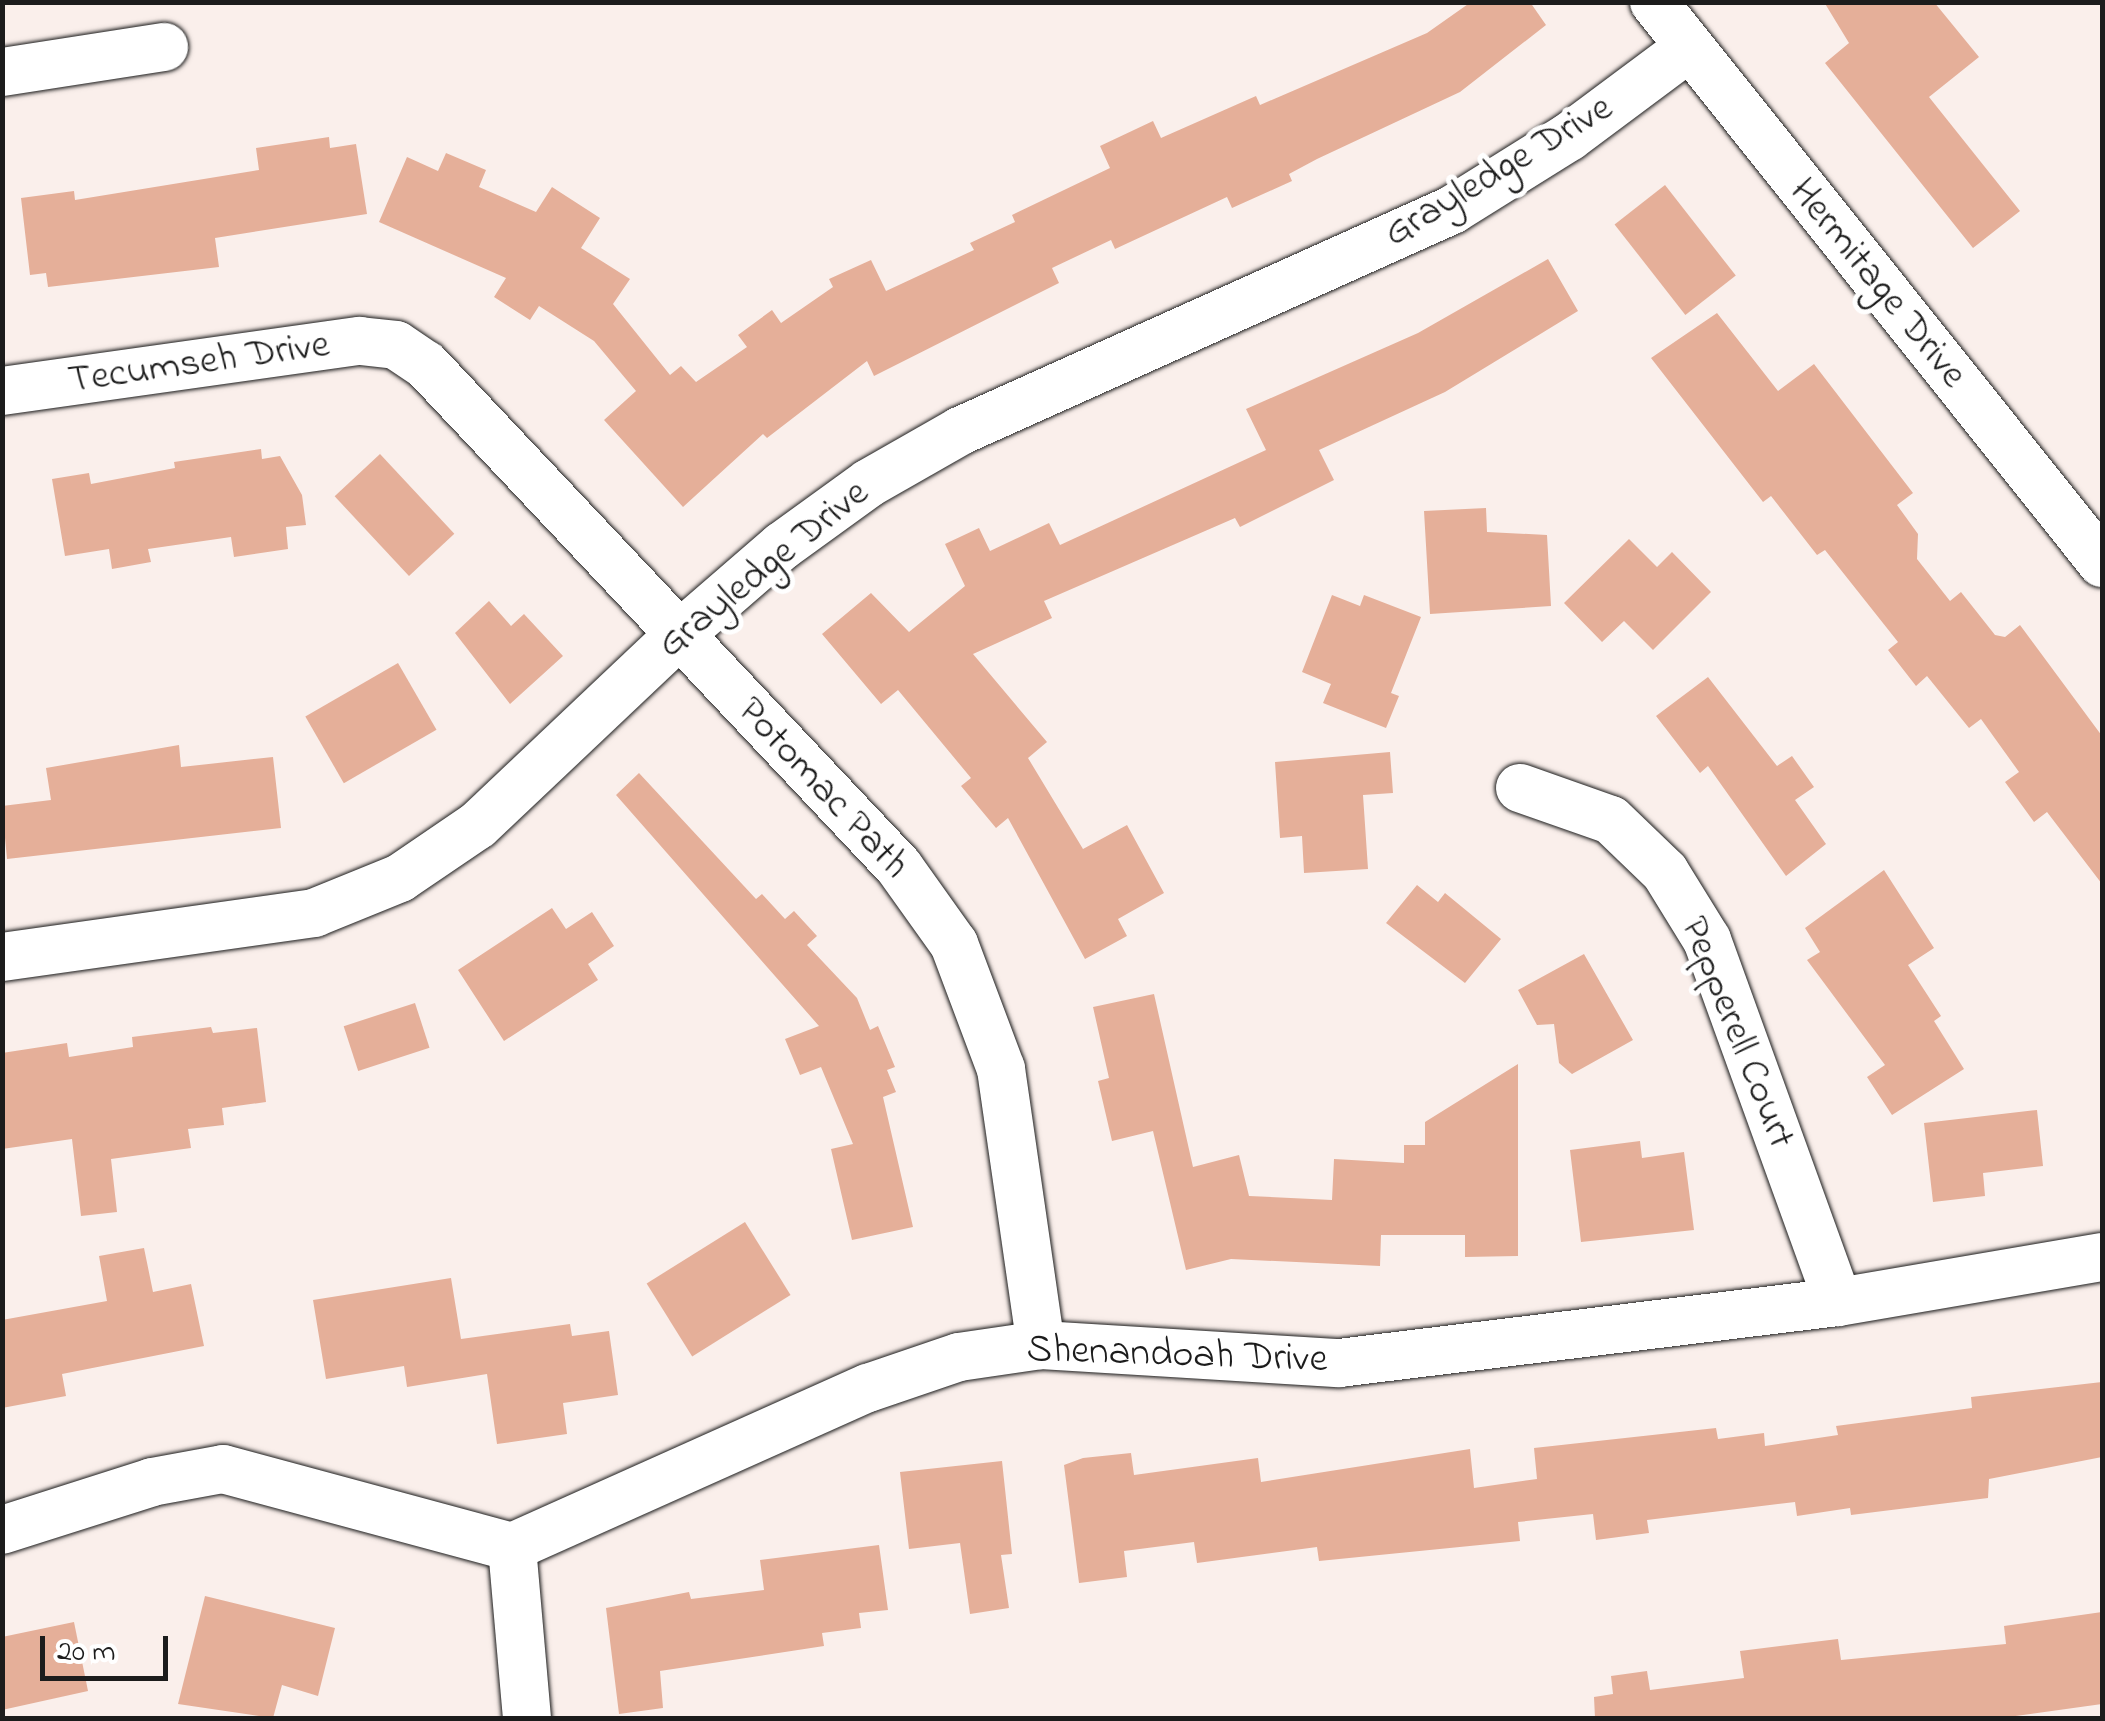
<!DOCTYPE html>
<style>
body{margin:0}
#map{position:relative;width:2105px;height:1721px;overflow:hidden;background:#faefeb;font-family:"Indie Flower",sans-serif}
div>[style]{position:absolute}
.building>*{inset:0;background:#e5af99;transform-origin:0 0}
.roads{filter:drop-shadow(0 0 2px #1c1c1c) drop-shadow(0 0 2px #1c1c1c)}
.minor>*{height:48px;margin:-24px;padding:0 24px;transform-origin:24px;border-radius:24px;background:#fff}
span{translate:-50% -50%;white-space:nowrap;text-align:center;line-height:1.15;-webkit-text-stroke:10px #fff;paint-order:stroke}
.street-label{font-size:40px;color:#1c1c1c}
.frame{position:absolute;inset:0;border:5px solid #1c1c1c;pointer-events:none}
.scale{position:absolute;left:40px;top:1636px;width:128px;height:45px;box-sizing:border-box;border:5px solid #1c1c1c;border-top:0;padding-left:12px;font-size:30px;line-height:35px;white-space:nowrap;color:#1c1c1c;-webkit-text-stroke:8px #fff;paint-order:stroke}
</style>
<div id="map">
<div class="building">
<i style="clip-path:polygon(1471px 2px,1530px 2px,1546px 25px,1460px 92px,1317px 159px,1289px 174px,1292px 181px,1232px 208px,1227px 197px,1115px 249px,1111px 240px,1052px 268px,1059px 283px,874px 376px,867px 361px,767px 438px,763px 434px,683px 507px,604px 420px,636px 391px,594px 341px,539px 306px,530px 320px,494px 297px,506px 278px,379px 222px,407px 157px,438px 171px,446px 153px,486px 170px,479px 187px,536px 212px,552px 187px,600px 218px,581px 248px,630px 279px,613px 304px,670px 375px,681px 366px,696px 382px,747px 347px,738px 335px,772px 310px,781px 323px,833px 287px,829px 279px,871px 260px,886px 291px,974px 250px,970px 243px,1015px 222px,1012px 215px,1110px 168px,1100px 146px,1153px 121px,1161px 138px,1256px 96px,1260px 105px,1427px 33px)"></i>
<i style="clip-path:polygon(1824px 2px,1934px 2px,1979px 57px,1929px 97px,2020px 211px,1973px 248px,1825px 63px,1849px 43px)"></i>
<i style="clip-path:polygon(329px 137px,330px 148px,356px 144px,367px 214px,215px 238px,219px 267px,48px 287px,46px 273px,30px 275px,21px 198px,74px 191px,75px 200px,259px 170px,256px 148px)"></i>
<i style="left:1665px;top:185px;width:115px;height:64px;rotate:52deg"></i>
<i style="clip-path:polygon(1548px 259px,1578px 311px,1445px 392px,1319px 450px,1334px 480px,1240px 527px,1235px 518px,1044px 601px,1052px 618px,973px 654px,1047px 742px,1028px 758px,1083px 849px,1127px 825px,1164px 893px,1118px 919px,1127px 936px,1085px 959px,1008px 818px,996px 828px,961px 786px,971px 778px,898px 690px,881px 704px,822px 634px,871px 593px,909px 632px,965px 586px,945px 544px,979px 528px,990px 551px,1049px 523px,1060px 545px,1266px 450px,1246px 409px,1418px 333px)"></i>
<i style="clip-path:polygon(1717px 313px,1778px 391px,1814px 364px,1913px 493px,1897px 505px,1918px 534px,1917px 559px,1950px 601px,1961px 592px,1995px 635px,2005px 637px,2020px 625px,2102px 736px,2102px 884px,2047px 812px,2034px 822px,2005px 782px,2019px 772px,1981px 719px,1969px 728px,1927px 676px,1916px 686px,1888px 650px,1898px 642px,1825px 550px,1817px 555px,1771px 496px,1763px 502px,1651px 358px)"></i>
<i style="clip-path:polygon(261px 449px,262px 459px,280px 456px,302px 495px,306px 525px,286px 527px,288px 549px,234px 557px,231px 537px,148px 549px,151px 562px,112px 569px,109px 549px,65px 556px,52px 479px,89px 473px,91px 484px,175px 468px,174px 462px)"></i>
<i style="left:380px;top:454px;width:109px;height:62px;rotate:47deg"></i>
<i style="clip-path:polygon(1486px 508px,1487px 532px,1547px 535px,1551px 606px,1430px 614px,1424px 511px)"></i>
<i style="clip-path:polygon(1629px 539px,1657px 567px,1672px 552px,1711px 592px,1653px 650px,1624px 621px,1602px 642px,1564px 603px)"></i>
<i style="clip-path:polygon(1332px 595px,1360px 606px,1364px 595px,1421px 617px,1391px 693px,1399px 696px,1386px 728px,1323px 703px,1331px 684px,1302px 672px)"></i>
<i style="clip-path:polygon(489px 601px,511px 626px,524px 614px,563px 656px,510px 704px,455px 633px)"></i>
<i style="left:398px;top:663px;width:77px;height:107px;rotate:60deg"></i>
<i style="clip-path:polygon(1708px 677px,1777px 766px,1792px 756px,1814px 787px,1795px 800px,1826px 844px,1786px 876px,1708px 766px,1700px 773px,1656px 716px)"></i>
<i style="clip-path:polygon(179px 745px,181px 767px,273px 757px,281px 828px,7px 859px,2px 806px,51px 800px,46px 768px)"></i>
<i style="clip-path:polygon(1390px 752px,1393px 793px,1363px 795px,1368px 869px,1304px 873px,1302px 836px,1280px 838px,1275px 762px)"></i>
<i style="clip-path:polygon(639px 773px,756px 899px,762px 894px,785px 919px,794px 911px,817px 936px,807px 945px,857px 998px,870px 1030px,878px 1026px,895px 1067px,887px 1070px,896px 1092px,883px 1097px,913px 1227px,852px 1240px,831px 1149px,853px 1144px,821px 1067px,800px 1075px,785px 1039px,819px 1026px,616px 795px)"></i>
<i style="clip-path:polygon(1884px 870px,1934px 948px,1908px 965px,1941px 1016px,1934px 1021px,1964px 1069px,1892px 1115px,1867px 1077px,1885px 1065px,1807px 960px,1820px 952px,1805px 928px)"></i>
<i style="clip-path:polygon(1417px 885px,1438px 902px,1445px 893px,1501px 939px,1465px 983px,1386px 923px)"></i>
<i style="clip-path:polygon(552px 908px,566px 929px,592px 912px,614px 946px,588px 964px,598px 980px,504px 1041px,458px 970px)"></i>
<i style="clip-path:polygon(1584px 954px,1633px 1040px,1572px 1074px,1559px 1063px,1554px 1024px,1537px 1025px,1518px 990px)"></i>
<i style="clip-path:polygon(1154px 994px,1193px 1167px,1239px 1155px,1249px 1196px,1332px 1200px,1334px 1159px,1404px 1163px,1404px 1145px,1425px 1145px,1425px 1122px,1518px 1064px,1518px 1256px,1465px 1257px,1465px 1235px,1381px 1235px,1380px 1266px,1231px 1259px,1186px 1270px,1153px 1131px,1112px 1141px,1098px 1081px,1109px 1078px,1093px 1007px)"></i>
<i style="left:415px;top:1003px;width:47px;height:75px;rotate:72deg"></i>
<i style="clip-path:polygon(211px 1027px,213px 1033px,257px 1028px,266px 1102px,222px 1108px,224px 1125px,188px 1129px,191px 1148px,111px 1159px,117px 1212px,81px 1216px,72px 1139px,2px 1149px,2px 1053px,67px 1043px,69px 1057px,133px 1047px,132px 1037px)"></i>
<i style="clip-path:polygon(2037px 1110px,2043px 1166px,1983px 1173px,1985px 1196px,1933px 1202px,1924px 1123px)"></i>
<i style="clip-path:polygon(1640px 1141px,1642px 1158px,1684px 1152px,1694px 1230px,1581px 1242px,1570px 1150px)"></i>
<i style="left:745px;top:1222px;width:86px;height:116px;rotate:58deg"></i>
<i style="clip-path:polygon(144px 1248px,153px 1292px,191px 1284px,204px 1346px,62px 1374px,66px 1396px,2px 1408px,2px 1320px,107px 1301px,99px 1256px)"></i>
<i style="clip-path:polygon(451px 1278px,461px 1339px,570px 1324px,572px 1336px,609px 1331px,618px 1395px,563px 1403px,567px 1434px,497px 1444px,487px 1374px,407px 1387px,404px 1366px,326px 1379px,313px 1300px)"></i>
<i style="clip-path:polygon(2102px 1382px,2102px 1457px,1989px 1479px,1988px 1498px,1851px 1515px,1850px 1508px,1797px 1516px,1795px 1502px,1647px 1520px,1649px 1533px,1596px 1540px,1593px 1514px,1518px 1522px,1520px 1541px,1319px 1561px,1317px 1547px,1197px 1563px,1194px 1542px,1124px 1551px,1127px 1577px,1079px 1583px,1064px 1465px,1083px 1458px,1131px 1453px,1134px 1475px,1258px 1458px,1261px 1482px,1470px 1449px,1474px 1488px,1537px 1479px,1534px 1448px,1716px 1428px,1718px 1439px,1764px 1433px,1765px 1446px,1838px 1435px,1836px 1426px,1972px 1408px,1971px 1397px)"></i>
<i style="clip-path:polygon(1002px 1461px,1012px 1554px,1001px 1555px,1009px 1608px,970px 1614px,960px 1543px,909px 1549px,900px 1472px)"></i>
<i style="clip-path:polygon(879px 1545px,888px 1610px,859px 1613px,861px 1628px,822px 1633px,824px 1646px,660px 1671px,663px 1708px,619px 1714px,606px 1608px,689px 1592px,691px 1599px,764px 1590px,760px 1560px)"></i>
<i style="clip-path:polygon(205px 1596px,335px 1628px,318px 1696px,282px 1685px,273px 1718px,178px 1704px)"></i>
<i style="clip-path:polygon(2102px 1612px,2102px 1704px,2001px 1718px,1595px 1718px,1594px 1697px,1613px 1694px,1611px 1676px,1647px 1671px,1650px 1690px,1744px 1678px,1740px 1651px,1838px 1639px,1841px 1660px,2006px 1644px,2004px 1626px)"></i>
<i style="clip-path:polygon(74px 1622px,88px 1691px,2px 1710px,2px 1637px)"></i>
</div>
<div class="roads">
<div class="minor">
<i style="left:1654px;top:2px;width:718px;rotate:51.39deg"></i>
<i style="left:2px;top:72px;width:164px;rotate:-8.8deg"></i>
<i style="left:2px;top:391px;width:361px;rotate:-8deg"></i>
<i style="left:360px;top:341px;width:36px;rotate:6deg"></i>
<i style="left:396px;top:345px;width:36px;rotate:34deg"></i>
<i style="left:426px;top:365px;width:690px;rotate:46.7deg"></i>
<i style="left:899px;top:867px;width:95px;rotate:54.5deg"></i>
<i style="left:954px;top:944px;width:134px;rotate:69.4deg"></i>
<i style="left:1001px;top:1069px;width:279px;rotate:81.8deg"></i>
<i style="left:1520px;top:788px;width:96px;rotate:19.4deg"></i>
<i style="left:1611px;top:820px;width:75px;rotate:43.9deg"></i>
<i style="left:1665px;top:872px;width:80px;rotate:58.3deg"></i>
<i style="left:1707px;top:940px;width:385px;rotate:70.1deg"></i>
<i style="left:2px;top:957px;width:315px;rotate:-8deg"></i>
<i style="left:314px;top:913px;width:93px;rotate:-22.1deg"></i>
<i style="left:400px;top:878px;width:94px;rotate:-34.2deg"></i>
<i style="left:478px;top:825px;width:275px;rotate:-43.4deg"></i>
<i style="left:678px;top:636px;width:138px;rotate:-40.9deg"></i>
<i style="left:782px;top:546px;width:107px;rotate:-35.9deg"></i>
<i style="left:869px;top:483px;width:105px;rotate:-29.7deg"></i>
<i style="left:960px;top:431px;width:539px;rotate:-24.19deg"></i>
<i style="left:1452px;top:210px;width:138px;rotate:-32deg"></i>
<i style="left:1569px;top:137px;width:147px;rotate:-36.7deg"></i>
<i style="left:2px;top:1530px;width:157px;rotate:-17.7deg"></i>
<i style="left:152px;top:1482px;width:72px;rotate:-10.4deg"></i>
<i style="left:223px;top:1469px;width:299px;rotate:15.1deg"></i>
<i style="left:512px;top:1547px;width:390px;rotate:-24.1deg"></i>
<i style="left:868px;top:1388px;width:96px;rotate:-18.8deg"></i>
<i style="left:959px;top:1357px;width:83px;rotate:-8.3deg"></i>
<i style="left:1041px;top:1345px;width:299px;rotate:3.5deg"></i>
<i style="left:1339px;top:1363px;width:503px;rotate:-6.97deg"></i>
<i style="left:1838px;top:1302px;width:268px;rotate:-9.7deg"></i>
<i style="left:512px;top:1547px;width:172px;rotate:85deg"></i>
</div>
</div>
<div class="street-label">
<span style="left:1499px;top:172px;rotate:-31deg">Grayledge Drive</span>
<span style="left:1877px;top:284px;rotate:51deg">Hermitage Drive</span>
<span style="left:199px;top:364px;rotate:-8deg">Tecumseh Drive</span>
<span style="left:764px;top:570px;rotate:-39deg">Grayledge Drive</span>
<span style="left:822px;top:789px;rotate:47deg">Potomac Path</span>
<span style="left:1736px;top:1033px;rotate:68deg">Pepperell Court</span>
<span style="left:1177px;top:1356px;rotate:2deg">Shenandoah Drive</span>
</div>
<div class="frame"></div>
<div class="scale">20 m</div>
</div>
